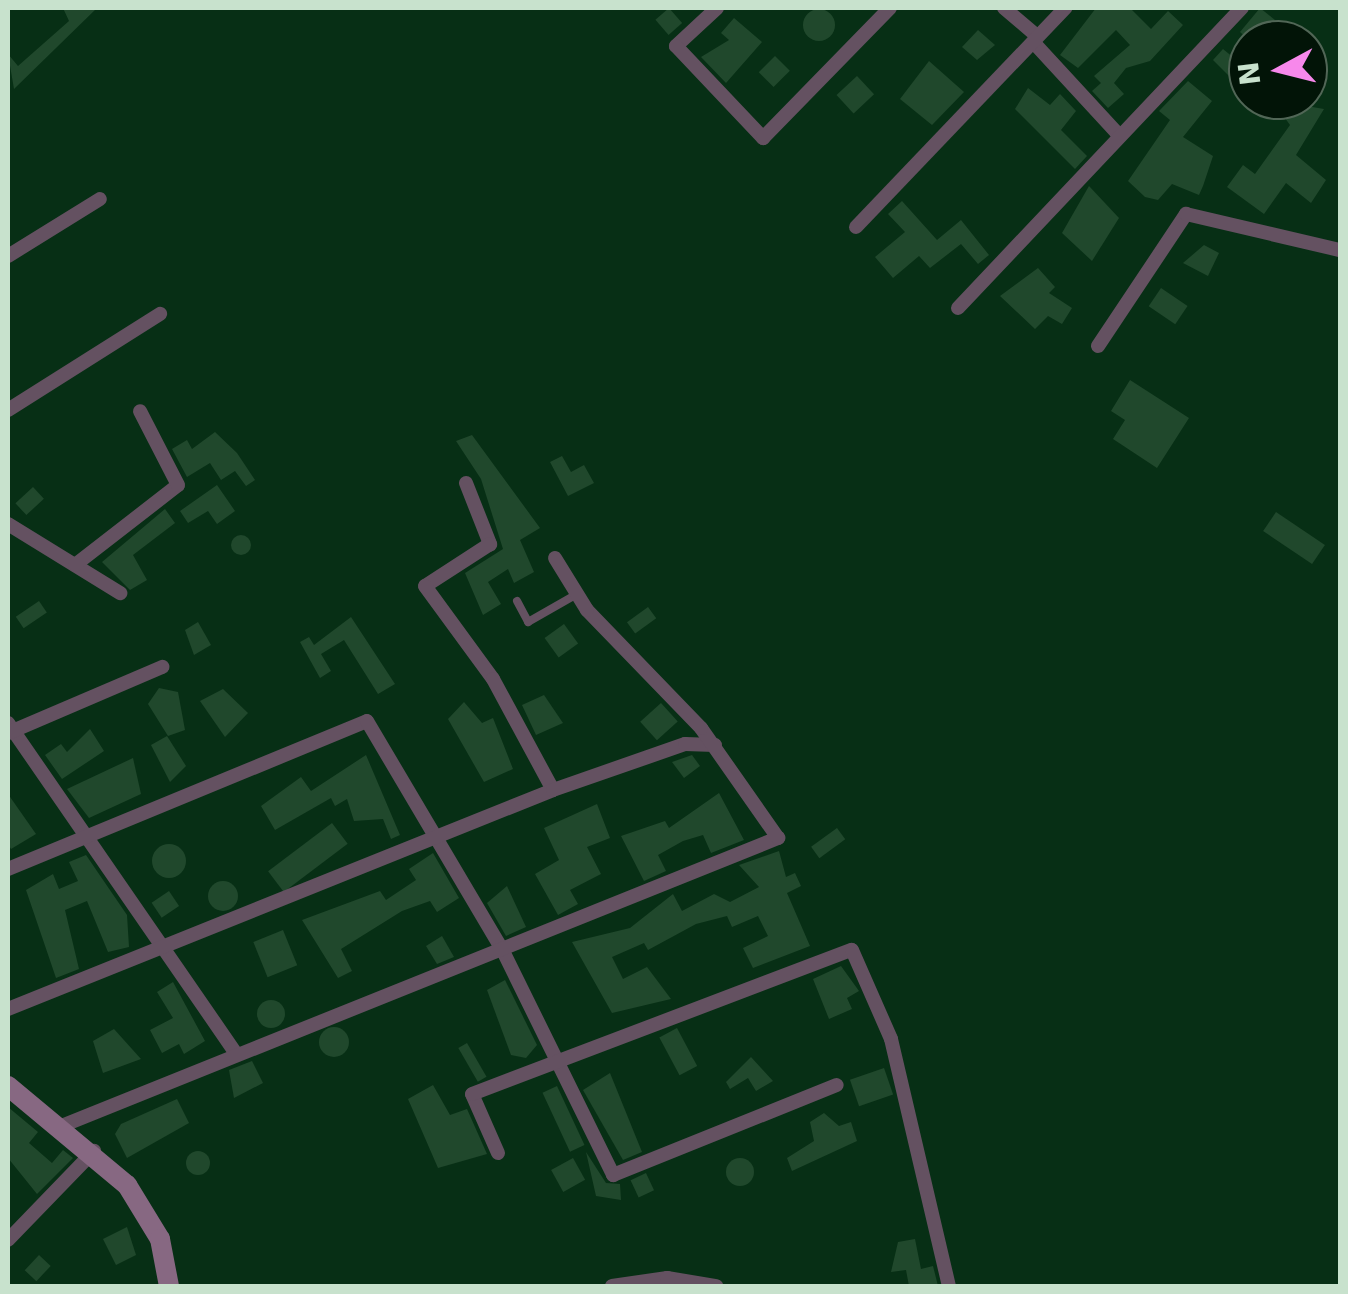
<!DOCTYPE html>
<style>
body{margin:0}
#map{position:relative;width:1348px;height:1294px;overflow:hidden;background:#072f15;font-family:"DejaVu Sans",sans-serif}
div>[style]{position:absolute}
.building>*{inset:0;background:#20482c;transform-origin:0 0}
.round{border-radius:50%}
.lane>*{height:8px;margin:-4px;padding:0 4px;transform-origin:4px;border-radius:4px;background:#645161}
.street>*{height:14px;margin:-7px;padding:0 7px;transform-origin:7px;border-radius:7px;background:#645161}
.secondary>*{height:20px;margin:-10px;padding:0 10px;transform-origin:10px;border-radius:10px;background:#876882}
span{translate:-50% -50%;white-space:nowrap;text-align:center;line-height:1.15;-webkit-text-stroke:8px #021407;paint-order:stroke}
.frame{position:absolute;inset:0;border:10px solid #c8e2cd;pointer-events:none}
.north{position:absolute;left:1228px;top:20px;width:100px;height:100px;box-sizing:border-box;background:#021407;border:2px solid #516656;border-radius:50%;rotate:263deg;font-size:28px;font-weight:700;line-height:40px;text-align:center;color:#c8e2cd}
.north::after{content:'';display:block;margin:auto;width:35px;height:45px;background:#f788eb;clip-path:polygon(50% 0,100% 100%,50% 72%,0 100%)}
</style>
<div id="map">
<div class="building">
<i style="clip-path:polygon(63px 8px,97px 8px,14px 89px,8px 54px,18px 66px,69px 21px)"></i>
<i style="left:669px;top:8px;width:20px;height:18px;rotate:49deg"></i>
<i style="clip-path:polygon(1096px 8px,1130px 8px,1151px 29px,1168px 11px,1183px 25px,1150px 61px,1126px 68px,1114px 83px,1124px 94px,1108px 108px,1092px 91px,1101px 83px,1094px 76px,1130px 45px,1116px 30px,1078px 68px,1060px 55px)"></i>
<i style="clip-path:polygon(1260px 8px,1275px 20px,1249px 40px,1240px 32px)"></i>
<i class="round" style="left:803px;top:9px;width:32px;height:32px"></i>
<i style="clip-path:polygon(734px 18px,762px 42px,726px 83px,701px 57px,729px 40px,721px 33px)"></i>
<i style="clip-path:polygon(978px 30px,995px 45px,977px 60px,962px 47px)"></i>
<i style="clip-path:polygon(1223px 49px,1240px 63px,1229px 76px,1213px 60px)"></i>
<i style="left:775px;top:56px;width:21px;height:23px;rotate:45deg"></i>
<i style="clip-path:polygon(929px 61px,964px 92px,932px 125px,900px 99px)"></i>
<i style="left:857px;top:76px;width:25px;height:28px;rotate:47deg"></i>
<i style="clip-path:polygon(1188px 81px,1212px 101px,1183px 137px,1213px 156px,1203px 186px,1199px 195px,1172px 184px,1158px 200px,1145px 197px,1128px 181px,1170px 120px,1159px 111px)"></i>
<i style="clip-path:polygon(1028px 88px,1050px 105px,1060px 94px,1076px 111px,1061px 130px,1087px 156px,1075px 169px,1015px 109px)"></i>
<i style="clip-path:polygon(1272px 100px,1324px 109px,1296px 155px,1326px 180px,1311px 203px,1286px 183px,1264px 214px,1227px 187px,1243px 165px,1255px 174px,1290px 125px)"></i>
<i style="clip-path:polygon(1089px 186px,1119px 218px,1092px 261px,1062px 233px)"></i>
<i style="clip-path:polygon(902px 201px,937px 240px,961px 220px,989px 255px,978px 264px,961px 244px,930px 268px,919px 256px,893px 278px,875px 257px,905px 232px,888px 214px)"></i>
<i style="clip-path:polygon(1204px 245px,1219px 253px,1208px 276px,1183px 263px)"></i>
<i style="clip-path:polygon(1038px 268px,1055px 287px,1049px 293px,1072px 308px,1062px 324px,1048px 316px,1035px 329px,1000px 296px)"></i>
<i style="left:1161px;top:288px;width:32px;height:22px;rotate:34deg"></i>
<i style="clip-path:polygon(1130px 380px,1189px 418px,1157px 468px,1113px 439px,1125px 420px,1111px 411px)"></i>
<i style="clip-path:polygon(215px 432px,237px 453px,255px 480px,246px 486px,235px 471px,221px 480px,210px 463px,187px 477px,172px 449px,187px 440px,192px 449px)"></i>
<i style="clip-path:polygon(472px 435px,540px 528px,520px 540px,534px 572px,514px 583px,508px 569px,488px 582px,501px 604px,483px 615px,465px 573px,503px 549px,481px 479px,456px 441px)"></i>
<i style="clip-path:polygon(562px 456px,571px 472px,584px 465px,594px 483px,568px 496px,550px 462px)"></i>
<i style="clip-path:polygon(217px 485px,235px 511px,217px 524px,208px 511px,188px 523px,180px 511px)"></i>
<i style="left:33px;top:487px;width:16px;height:24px;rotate:47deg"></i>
<i style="clip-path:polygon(165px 509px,175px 523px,133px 555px,147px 580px,130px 590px,102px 562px)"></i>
<i style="left:1276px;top:512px;width:59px;height:23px;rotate:34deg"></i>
<i class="round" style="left:231px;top:535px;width:20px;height:20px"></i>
<i style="left:39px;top:601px;width:14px;height:28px;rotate:56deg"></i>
<i style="left:648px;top:607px;width:14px;height:26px;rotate:54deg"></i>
<i style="clip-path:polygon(351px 617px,395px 684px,378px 694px,344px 640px,321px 654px,331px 671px,320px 678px,300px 642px,309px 637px,314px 645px)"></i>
<i style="clip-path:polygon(198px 622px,211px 645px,194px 655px,185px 630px)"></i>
<i style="left:564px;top:624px;width:24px;height:24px;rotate:54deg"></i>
<i style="clip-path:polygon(159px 688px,178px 692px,185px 730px,168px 736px,148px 704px)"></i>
<i style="clip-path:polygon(223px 689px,248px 713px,225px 737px,200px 701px)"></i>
<i style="clip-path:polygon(544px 695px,563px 723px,536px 735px,522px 705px)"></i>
<i style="clip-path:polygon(464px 702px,482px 723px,493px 718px,513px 769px,484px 782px,448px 719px)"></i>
<i style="left:661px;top:703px;width:25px;height:28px;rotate:48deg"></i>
<i style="clip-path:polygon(90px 729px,104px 751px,62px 779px,45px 755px,61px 744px,67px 752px)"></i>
<i style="clip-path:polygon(167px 736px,186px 766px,170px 782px,151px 745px)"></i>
<i style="clip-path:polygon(366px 755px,400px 835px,391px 839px,383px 819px,354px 821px,347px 799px,335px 806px,331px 798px,275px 830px,261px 806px,301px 777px,311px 791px)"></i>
<i style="clip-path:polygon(692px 755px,700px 766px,684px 778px,672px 762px)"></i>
<i style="clip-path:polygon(133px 758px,141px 794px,89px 818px,67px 789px)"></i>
<i style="clip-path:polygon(719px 793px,744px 840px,711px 853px,703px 835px,683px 841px,658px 855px,666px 871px,644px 881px,621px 836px,665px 821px,669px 828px)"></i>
<i style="clip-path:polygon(8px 794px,36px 834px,11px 849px,8px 844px)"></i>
<i style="clip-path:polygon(597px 804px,610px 838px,587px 847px,601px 874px,570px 890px,578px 904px,558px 915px,535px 874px,559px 860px,544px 828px)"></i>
<i style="left:332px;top:823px;width:26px;height:80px;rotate:53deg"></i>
<i style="left:837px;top:828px;width:14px;height:32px;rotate:54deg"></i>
<i class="round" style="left:152px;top:844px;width:34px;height:34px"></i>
<i style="clip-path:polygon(779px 851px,786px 877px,795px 873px,801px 886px,787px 893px,810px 946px,753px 968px,743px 948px,768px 936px,758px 916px,732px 927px,727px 916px,696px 924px,648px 950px,644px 943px,612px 957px,623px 979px,647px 967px,671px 999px,612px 1013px,572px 942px,630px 928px,673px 894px,682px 911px,714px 894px,730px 902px,759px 887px,739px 865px)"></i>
<i style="clip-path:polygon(433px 853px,459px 898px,437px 912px,430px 901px,402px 911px,341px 949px,352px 971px,338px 978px,302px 920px,380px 891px,386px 900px,416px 880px,409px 869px)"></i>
<i style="clip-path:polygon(86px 855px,127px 915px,129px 947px,108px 952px,87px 901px,65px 910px,79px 969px,56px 978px,26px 890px,53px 874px,59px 889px,78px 881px,69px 862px)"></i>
<i class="round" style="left:208px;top:881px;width:30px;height:30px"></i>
<i style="clip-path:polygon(507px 886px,526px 927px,506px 936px,487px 903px)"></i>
<i style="left:169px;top:891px;width:18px;height:21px;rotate:56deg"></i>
<i style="left:283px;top:930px;width:38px;height:32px;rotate:68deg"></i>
<i style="clip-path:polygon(442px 936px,454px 957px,437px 964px,426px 946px)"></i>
<i style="clip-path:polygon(841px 966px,859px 991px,847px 998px,852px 1009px,829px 1019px,813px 979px)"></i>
<i style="clip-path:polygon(505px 980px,537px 1045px,526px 1058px,511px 1055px,487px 990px)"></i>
<i style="clip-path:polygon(173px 982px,205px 1041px,184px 1054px,179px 1044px,162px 1053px,150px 1030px,173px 1018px,157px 992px)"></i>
<i class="round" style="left:257px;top:1000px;width:28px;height:28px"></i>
<i class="round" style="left:319px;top:1027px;width:30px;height:30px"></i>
<i style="left:677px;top:1028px;width:43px;height:20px;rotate:62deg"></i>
<i style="clip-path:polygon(114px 1029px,141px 1059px,103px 1073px,93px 1041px)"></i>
<i style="left:467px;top:1043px;width:39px;height:10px;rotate:60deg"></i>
<i style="clip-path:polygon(751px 1057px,773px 1081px,756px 1091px,748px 1078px,730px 1089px,726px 1082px)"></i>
<i style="clip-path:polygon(252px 1061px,263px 1083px,234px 1098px,229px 1070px)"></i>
<i style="left:884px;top:1068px;width:28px;height:36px;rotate:71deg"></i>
<i style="clip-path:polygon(610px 1073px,642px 1152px,623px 1160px,583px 1090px)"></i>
<i style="clip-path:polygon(433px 1085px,450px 1115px,467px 1109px,487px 1154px,438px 1168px,408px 1099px)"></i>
<i style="left:557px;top:1086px;width:65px;height:16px;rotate:65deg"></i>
<i style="clip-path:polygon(177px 1099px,189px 1123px,127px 1158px,115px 1134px,121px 1124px)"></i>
<i style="clip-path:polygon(8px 1107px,38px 1132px,29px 1143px,52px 1163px,63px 1150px,73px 1158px,37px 1194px,8px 1158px)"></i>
<i style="clip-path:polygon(824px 1113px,839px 1126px,851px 1122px,857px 1141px,792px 1171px,787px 1158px,814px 1141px,810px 1122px)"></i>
<i class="round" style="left:186px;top:1151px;width:24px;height:24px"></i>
<i style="clip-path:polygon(586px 1152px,606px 1183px,620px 1184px,621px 1200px,596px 1196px)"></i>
<i style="left:573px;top:1158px;width:25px;height:25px;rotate:61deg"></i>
<i class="round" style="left:726px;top:1158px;width:28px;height:28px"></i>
<i style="left:646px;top:1173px;width:19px;height:17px;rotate:65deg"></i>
<i style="clip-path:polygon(127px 1227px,136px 1255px,116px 1265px,103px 1239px)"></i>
<i style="clip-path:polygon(915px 1239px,921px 1269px,933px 1266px,938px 1286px,909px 1286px,906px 1270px,891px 1272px,898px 1242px)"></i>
<i style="left:39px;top:1255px;width:16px;height:21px;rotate:43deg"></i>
</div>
<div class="lane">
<i style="left:517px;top:601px;width:24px;rotate:62deg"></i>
<i style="left:528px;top:622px;width:56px;rotate:-29.7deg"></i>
</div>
<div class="street">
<i style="left:717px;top:8px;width:56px;rotate:137.2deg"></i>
<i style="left:676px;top:46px;width:127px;rotate:46.6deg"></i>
<i style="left:763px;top:138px;width:182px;rotate:-45.7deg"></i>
<i style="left:1004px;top:8px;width:43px;rotate:40.3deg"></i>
<i style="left:1035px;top:44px;width:124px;rotate:47.3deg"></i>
<i style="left:856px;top:227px;width:303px;rotate:-46.3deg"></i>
<i style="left:8px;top:256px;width:108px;rotate:-31.8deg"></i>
<i style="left:958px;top:308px;width:413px;rotate:-46.6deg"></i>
<i style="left:1098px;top:346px;width:159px;rotate:-56.3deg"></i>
<i style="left:1186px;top:214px;width:158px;rotate:13.2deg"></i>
<i style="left:8px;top:410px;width:180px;rotate:-32.3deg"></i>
<i style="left:466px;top:483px;width:66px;rotate:68.5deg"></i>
<i style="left:490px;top:544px;width:77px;rotate:147.1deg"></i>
<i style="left:425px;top:586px;width:115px;rotate:53.8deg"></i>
<i style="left:493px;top:679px;width:126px;rotate:61.6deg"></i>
<i style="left:8px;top:524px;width:132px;rotate:31.6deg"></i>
<i style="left:75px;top:565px;width:130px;rotate:-37.8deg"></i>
<i style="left:178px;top:485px;width:83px;rotate:-117.2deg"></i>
<i style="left:8px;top:723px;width:402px;rotate:55.4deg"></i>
<i style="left:8px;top:733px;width:168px;rotate:-23.2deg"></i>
<i style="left:8px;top:869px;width:388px;rotate:-22.4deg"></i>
<i style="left:367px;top:721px;width:265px;rotate:59.4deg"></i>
<i style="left:502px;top:949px;width:252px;rotate:63.8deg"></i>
<i style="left:613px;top:1175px;width:241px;rotate:-21.9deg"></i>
<i style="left:8px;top:1009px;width:587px;rotate:-21.89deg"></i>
<i style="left:553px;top:790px;width:140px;rotate:-19.2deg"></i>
<i style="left:685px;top:744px;width:30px;rotate:2deg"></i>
<i style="left:64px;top:1125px;width:770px;rotate:-21.9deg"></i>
<i style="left:778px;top:838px;width:134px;rotate:-125deg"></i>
<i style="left:701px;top:728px;width:164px;rotate:-134deg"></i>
<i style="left:587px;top:610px;width:61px;rotate:-121.6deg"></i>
<i style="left:498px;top:1153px;width:64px;rotate:-113.8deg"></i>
<i style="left:472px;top:1094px;width:406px;rotate:-20.8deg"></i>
<i style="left:852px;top:950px;width:97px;rotate:66.3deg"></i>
<i style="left:891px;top:1039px;width:254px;rotate:76.8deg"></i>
<i style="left:8px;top:1240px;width:124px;rotate:-46deg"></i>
<i style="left:612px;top:1286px;width:56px;rotate:-8.3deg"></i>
<i style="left:667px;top:1278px;width:50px;rotate:9.3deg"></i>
</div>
<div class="secondary">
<i style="left:8px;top:1086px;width:155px;rotate:39.8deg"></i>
<i style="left:127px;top:1185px;width:63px;rotate:58.6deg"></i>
<i style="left:160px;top:1239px;width:48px;rotate:79.2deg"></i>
</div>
<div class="frame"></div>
<div class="north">N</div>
</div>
